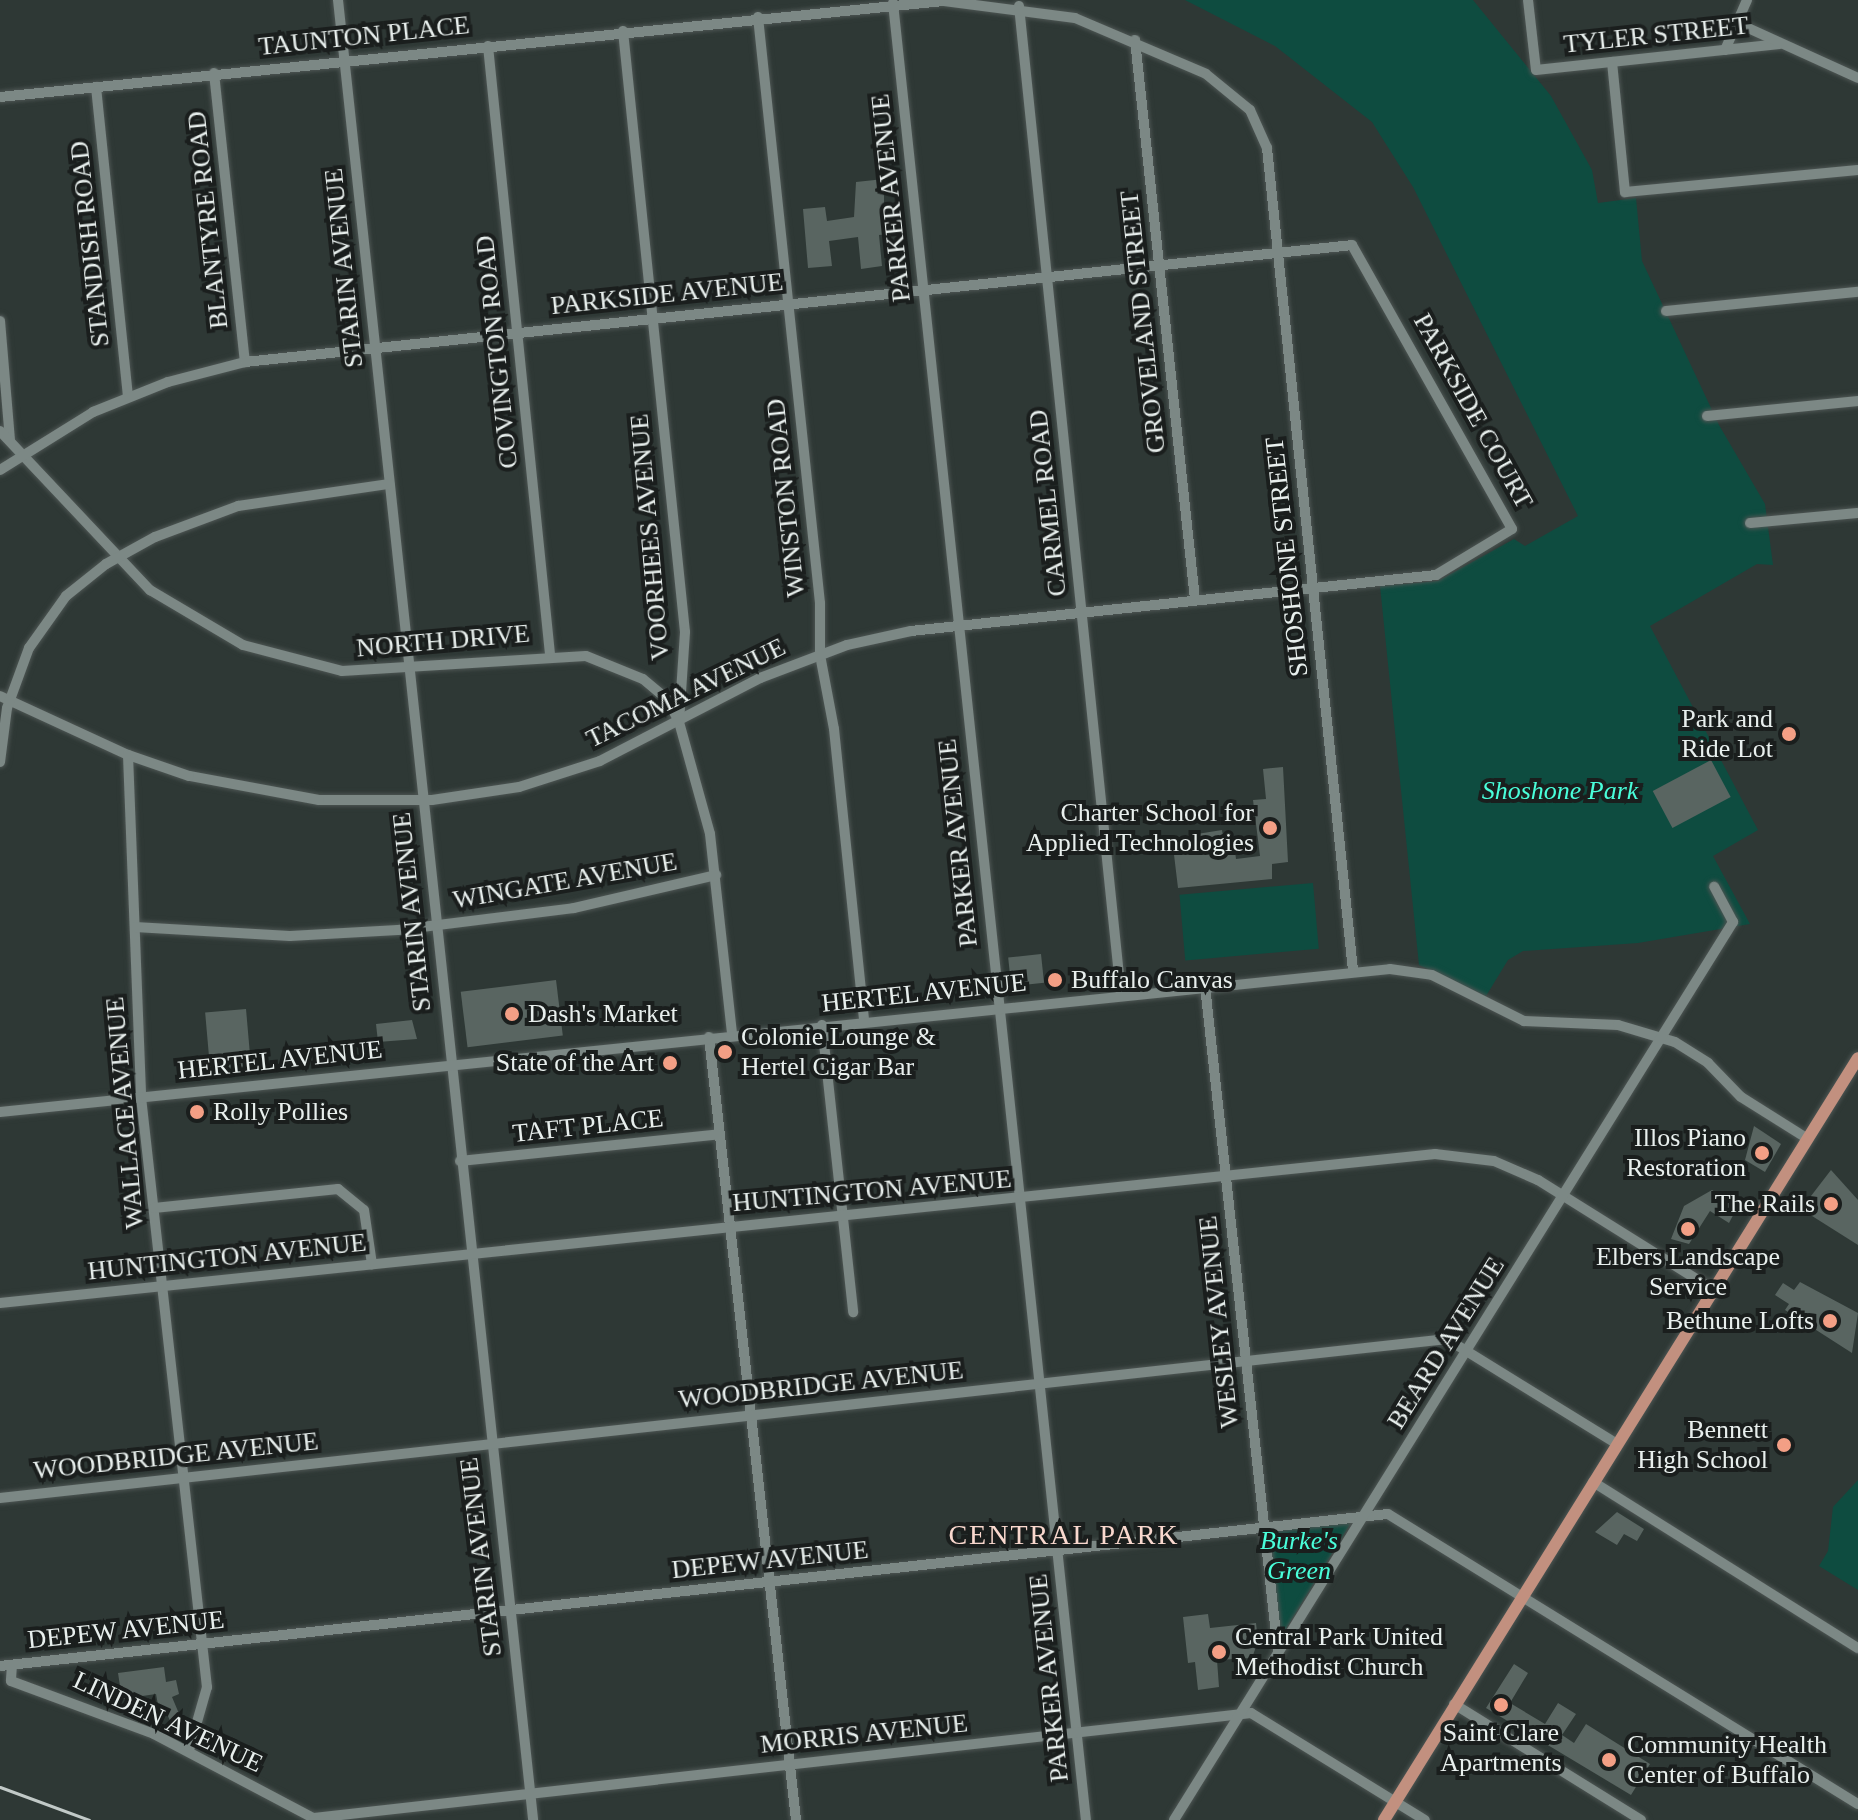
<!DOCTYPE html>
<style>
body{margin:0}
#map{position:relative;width:1858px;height:1820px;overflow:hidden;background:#2e3835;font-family:"Times New Roman",serif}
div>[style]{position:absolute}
.green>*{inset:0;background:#0e4c40;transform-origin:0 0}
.building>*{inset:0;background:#596561;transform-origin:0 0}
.roads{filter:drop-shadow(0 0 2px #4d5553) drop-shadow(0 0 2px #4d5553)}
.minor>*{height:10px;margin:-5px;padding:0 5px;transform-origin:5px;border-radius:5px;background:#7c8885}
.major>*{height:12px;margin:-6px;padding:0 6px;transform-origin:6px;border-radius:6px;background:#c2907f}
.rail>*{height:3px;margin:-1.5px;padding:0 1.5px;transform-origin:1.5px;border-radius:1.5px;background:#c1c9c7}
.dots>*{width:22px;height:22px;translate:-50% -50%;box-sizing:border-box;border:4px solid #1a1e1d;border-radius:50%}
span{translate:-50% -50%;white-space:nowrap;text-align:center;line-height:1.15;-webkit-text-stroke:8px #1a1e1d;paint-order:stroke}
.street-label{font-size:26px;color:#e8efed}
.poi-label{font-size:26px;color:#e8efed}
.right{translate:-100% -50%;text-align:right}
.left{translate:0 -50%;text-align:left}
.park-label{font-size:26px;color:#49feda;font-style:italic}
.neighbourhood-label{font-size:28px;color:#f9d8ce;letter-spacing:2px}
</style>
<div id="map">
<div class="green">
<i style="clip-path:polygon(1185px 0,1473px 0,1551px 96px,1592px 170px,1598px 203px,1636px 198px,1642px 261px,1719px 425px,1765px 504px,1773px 565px,1757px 564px,1650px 626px,1758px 830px,1713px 856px,1750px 924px,1638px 943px,1523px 951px,1508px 960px,1486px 996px,1419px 965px,1380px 586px,1438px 581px,1514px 539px,1525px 546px,1578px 516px,1413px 187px,1372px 122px,1275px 46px)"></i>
<i style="left:1313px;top:883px;width:66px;height:134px;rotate:85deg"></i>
<i style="clip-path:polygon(1858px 1480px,1858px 1590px,1819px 1566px,1828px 1551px,1833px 1507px)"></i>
<i style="clip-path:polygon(1352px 1521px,1281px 1637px,1269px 1532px)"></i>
</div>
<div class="building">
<i style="clip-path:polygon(884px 179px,884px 214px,894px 213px,898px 227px,897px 233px,879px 235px,882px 266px,861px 269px,858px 237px,829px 241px,832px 266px,808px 268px,803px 209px,825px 207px,827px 221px,854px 217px,856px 182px)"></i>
<i style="left:1711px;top:760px;width:42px;height:66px;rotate:62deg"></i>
<i style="clip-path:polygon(1283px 767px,1288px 862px,1272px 864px,1272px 879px,1178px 888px,1172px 838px,1222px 830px,1223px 836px,1233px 835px,1236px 859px,1260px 856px,1253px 800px,1266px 799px,1263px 769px)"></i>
<i style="left:1041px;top:954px;width:29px;height:33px;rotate:84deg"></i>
<i style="left:556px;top:980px;width:56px;height:96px;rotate:83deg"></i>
<i style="left:246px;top:1009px;width:57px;height:41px;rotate:85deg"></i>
<i style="clip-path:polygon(412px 1020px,417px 1039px,378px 1042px,376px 1024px)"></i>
<i style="clip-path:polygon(1754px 1126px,1781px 1144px,1765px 1172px,1745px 1160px)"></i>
<i style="clip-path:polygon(1831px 1170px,1858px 1200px,1858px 1245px,1801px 1209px)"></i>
<i style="clip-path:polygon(1712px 1190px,1738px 1206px,1729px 1223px,1710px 1211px,1689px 1244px,1671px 1239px,1684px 1206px)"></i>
<i style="clip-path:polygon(1800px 1282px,1858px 1313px,1852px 1353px,1785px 1310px,1789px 1304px,1775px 1295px,1783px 1283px,1794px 1290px)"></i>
<i style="clip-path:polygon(1617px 1512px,1644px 1529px,1637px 1541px,1624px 1534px,1617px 1545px,1595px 1532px)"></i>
<i style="clip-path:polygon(1208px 1614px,1210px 1628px,1256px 1623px,1258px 1641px,1252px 1658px,1217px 1660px,1219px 1687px,1198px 1690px,1195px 1662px,1188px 1663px,1183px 1617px)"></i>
<i style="clip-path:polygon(1514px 1664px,1528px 1673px,1510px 1703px,1545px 1724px,1558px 1703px,1576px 1714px,1562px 1735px,1574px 1743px,1586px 1724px,1650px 1764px,1631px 1795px,1486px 1708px)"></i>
<i style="clip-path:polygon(164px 1667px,166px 1682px,176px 1680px,179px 1694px,172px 1697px,180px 1716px,170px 1721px,166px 1711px,150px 1711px,158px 1705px,156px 1694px,122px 1699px,118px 1673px)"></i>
</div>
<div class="roads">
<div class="minor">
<i style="left:338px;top:0;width:1830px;rotate:83.88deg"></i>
<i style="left:1528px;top:0;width:70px;rotate:83.5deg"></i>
<i style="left:1536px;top:70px;width:245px;rotate:-6.1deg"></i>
<i style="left:893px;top:3px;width:1827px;rotate:83.94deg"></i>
<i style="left:1019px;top:6px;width:994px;rotate:84.11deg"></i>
<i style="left:758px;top:17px;width:589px;rotate:83.96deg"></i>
<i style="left:820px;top:603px;width:52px;rotate:90deg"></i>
<i style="left:820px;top:655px;width:75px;rotate:79.3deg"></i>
<i style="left:834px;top:729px;width:294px;rotate:84.1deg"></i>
<i style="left:1737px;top:23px;width:133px;rotate:24.4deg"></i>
<i style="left:623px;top:31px;width:604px;rotate:84.11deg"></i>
<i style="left:685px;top:632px;width:90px;rotate:93.8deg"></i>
<i style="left:679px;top:722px;width:116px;rotate:74.5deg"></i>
<i style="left:710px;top:834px;width:201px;rotate:83.7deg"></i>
<i style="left:1135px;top:40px;width:563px;rotate:83.88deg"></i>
<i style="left:488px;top:46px;width:611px;rotate:84.18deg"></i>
<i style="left:1725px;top:50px;width:55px;rotate:-66.3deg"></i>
<i style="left:1612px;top:62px;width:131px;rotate:84.3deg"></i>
<i style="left:1625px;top:192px;width:234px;rotate:-5.4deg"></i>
<i style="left:214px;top:73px;width:291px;rotate:83.9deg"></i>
<i style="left:96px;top:87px;width:311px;rotate:84.1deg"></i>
<i style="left:0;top:97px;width:949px;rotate:-5.81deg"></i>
<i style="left:944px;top:1px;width:132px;rotate:7.4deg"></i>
<i style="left:1075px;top:18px;width:142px;rotate:23.1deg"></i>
<i style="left:1206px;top:74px;width:57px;rotate:39.3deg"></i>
<i style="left:1250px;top:110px;width:42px;rotate:65.9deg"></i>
<i style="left:1267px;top:148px;width:827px;rotate:84.03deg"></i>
<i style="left:1666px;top:311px;width:193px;rotate:-5.7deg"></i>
<i style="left:0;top:321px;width:119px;rotate:85.2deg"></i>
<i style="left:1707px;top:416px;width:152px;rotate:-5.7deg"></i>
<i style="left:0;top:431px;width:219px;rotate:46.7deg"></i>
<i style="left:150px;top:590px;width:108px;rotate:30.6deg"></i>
<i style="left:243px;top:645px;width:102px;rotate:14.7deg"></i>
<i style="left:342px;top:671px;width:244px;rotate:-3.5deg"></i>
<i style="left:586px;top:656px;width:61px;rotate:22deg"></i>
<i style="left:643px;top:679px;width:31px;rotate:40deg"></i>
<i style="left:667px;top:699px;width:24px;rotate:62deg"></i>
<i style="left:0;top:470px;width:110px;rotate:-31.9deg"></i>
<i style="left:93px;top:412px;width:81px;rotate:-21.8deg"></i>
<i style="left:168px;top:382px;width:80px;rotate:-14.6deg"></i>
<i style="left:245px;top:362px;width:1113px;rotate:-6.03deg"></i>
<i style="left:1352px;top:245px;width:326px;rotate:60.6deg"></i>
<i style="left:1512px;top:529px;width:89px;rotate:148.8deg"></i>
<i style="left:1436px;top:575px;width:528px;rotate:173.91deg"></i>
<i style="left:911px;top:631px;width:66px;rotate:167.7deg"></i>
<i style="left:847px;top:645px;width:93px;rotate:159.2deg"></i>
<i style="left:760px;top:678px;width:180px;rotate:152.6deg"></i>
<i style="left:600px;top:761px;width:85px;rotate:162.2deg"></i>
<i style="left:519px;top:787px;width:88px;rotate:171.5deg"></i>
<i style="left:432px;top:800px;width:113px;rotate:180deg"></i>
<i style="left:319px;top:800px;width:132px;rotate:-169.5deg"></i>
<i style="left:189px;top:776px;width:65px;rotate:-161deg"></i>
<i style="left:128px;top:755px;width:141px;rotate:-155.3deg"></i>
<i style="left:1750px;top:523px;width:108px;rotate:-5.3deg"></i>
<i style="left:128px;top:755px;width:342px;rotate:87.8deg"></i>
<i style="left:141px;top:1097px;width:594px;rotate:83.62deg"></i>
<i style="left:207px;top:1687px;width:66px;rotate:105.9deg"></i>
<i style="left:0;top:762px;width:54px;rotate:-82.6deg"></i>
<i style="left:7px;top:708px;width:64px;rotate:-69.9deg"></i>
<i style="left:29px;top:648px;width:64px;rotate:-54.6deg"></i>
<i style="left:66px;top:596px;width:51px;rotate:-38.7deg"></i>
<i style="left:106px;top:564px;width:56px;rotate:-28.9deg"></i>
<i style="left:155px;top:537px;width:89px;rotate:-20.5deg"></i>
<i style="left:238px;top:506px;width:153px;rotate:-8.3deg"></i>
<i style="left:135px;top:927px;width:155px;rotate:3.3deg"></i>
<i style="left:290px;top:936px;width:108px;rotate:-3.2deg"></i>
<i style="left:398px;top:930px;width:177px;rotate:-7.1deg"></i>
<i style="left:574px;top:908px;width:146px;rotate:-13.1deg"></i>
<i style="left:1205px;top:986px;width:671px;rotate:83.75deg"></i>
<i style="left:822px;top:1025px;width:289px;rotate:83.8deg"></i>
<i style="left:709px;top:1037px;width:788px;rotate:83.66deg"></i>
<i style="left:0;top:1112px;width:1397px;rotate:-5.87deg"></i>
<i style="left:1390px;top:969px;width:42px;rotate:8.1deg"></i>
<i style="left:1432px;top:975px;width:103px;rotate:26.6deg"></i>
<i style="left:1524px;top:1021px;width:94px;rotate:2.4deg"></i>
<i style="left:1618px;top:1025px;width:59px;rotate:16.6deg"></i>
<i style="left:1675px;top:1042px;width:39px;rotate:32deg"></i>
<i style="left:1708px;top:1063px;width:47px;rotate:45.9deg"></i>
<i style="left:1741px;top:1097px;width:79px;rotate:32.1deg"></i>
<i style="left:460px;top:1161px;width:261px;rotate:-5.9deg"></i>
<i style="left:154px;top:1208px;width:185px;rotate:-5.9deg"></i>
<i style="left:338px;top:1189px;width:33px;rotate:39deg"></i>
<i style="left:364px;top:1210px;width:55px;rotate:81.6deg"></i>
<i style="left:0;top:1303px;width:1443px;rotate:-5.93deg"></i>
<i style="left:1435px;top:1154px;width:59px;rotate:6.8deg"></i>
<i style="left:1494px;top:1161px;width:48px;rotate:23.4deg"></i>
<i style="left:1538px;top:1180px;width:208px;rotate:32deg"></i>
<i style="left:1593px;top:1482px;width:313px;rotate:32.1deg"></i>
<i style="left:0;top:1498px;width:1456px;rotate:-6.27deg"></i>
<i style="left:1447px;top:1339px;width:200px;rotate:31.7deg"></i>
<i style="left:12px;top:1665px;width:16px;rotate:94deg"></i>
<i style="left:11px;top:1681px;width:153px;rotate:20.3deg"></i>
<i style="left:154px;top:1734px;width:184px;rotate:27.8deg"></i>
<i style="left:0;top:1666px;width:1396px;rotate:-6.25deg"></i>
<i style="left:1388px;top:1514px;width:552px;rotate:31.68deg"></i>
<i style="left:1454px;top:1704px;width:220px;rotate:31.8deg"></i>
<i style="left:314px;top:1818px;width:943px;rotate:-6.39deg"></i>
<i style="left:1251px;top:1713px;width:204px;rotate:31.6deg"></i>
<i style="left:1174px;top:1820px;width:1058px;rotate:-58.1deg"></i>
<i style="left:1733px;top:922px;width:40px;rotate:-118deg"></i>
</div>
<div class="major">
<i style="left:1384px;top:1820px;width:897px;rotate:-58.12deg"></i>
</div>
</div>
<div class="rail">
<i style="left:0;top:1787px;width:95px;rotate:20.3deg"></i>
</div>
<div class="dots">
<i style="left:1789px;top:734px;background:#f39f85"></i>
<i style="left:1270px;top:828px;background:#f39f85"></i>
<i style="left:1055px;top:980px;background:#f39f85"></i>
<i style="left:512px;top:1014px;background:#f39f85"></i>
<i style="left:725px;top:1052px;background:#f39f85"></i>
<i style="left:670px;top:1063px;background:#f39f85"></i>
<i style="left:197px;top:1112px;background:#f39f85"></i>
<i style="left:1762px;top:1153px;background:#f39f85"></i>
<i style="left:1831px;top:1204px;background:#f39f85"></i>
<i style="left:1688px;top:1229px;background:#f39f85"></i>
<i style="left:1830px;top:1321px;background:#f39f85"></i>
<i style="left:1784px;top:1445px;background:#f39f85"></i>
<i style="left:1219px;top:1652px;background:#f39f85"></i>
<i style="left:1501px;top:1705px;background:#f39f85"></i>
<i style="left:1609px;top:1760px;background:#f39f85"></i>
</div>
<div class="street-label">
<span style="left:1656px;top:35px;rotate:-6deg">TYLER STREET</span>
<span style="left:364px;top:36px;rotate:-6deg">TAUNTON PLACE</span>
<span style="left:891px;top:198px;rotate:-96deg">PARKER AVENUE</span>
<span style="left:208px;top:220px;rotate:-96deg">BLANTYRE ROAD</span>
<span style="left:90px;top:244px;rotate:-96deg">STANDISH ROAD</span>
<span style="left:344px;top:268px;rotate:-96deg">STARIN AVENUE</span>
<span style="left:667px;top:294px;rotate:-6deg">PARKSIDE AVENUE</span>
<span style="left:1143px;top:322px;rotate:-96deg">GROVELAND STREET</span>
<span style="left:497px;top:352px;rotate:-96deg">COVINGTON ROAD</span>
<span style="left:1473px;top:411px;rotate:61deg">PARKSIDE COURT</span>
<span style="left:786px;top:498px;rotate:-96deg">WINSTON ROAD</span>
<span style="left:1048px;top:503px;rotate:-96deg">CARMEL ROAD</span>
<span style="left:650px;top:537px;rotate:-95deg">VOORHEES AVENUE</span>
<span style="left:1287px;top:557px;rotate:-96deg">SHOSHONE STREET</span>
<span style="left:443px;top:641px;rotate:-5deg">NORTH DRIVE</span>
<span style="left:686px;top:693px;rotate:-26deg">TACOMA AVENUE</span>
<span style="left:958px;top:843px;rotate:-96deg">PARKER AVENUE</span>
<span style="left:565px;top:881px;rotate:-10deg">WINGATE AVENUE</span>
<span style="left:412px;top:912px;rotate:-96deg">STARIN AVENUE</span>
<span style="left:924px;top:993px;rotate:-6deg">HERTEL AVENUE</span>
<span style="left:280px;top:1060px;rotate:-6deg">HERTEL AVENUE</span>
<span style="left:125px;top:1113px;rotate:-95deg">WALLACE AVENUE</span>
<span style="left:588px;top:1126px;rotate:-6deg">TAFT PLACE</span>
<span style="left:872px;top:1191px;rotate:-5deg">HUNTINGTON AVENUE</span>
<span style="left:227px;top:1257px;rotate:-6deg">HUNTINGTON AVENUE</span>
<span style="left:1219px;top:1322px;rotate:-96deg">WESLEY AVENUE</span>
<span style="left:1446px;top:1343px;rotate:-58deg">BEARD AVENUE</span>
<span style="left:821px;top:1385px;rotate:-6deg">WOODBRIDGE AVENUE</span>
<span style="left:176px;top:1456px;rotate:-6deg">WOODBRIDGE AVENUE</span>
<span style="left:481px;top:1557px;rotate:-97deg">STARIN AVENUE</span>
<span style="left:770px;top:1560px;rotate:-6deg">DEPEW AVENUE</span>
<span style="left:126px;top:1630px;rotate:-6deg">DEPEW AVENUE</span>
<span style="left:1049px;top:1678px;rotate:-96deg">PARKER AVENUE</span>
<span style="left:168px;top:1722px;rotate:25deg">LINDEN AVENUE</span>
<span style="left:864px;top:1734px;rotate:-6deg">MORRIS AVENUE</span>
</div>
<div class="poi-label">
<span class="right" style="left:1773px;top:734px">Park and<br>Ride Lot</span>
<span class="right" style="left:1254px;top:828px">Charter School for<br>Applied Technologies</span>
<span class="left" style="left:1071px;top:980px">Buffalo Canvas</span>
<span class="left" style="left:528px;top:1014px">Dash's Market</span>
<span class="left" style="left:741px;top:1052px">Colonie Lounge &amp;<br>Hertel Cigar Bar</span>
<span class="right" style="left:654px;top:1063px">State of the Art</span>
<span class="left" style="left:213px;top:1112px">Rolly Pollies</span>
<span class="right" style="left:1746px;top:1153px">Illos Piano<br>Restoration</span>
<span class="right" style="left:1815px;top:1204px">The Rails</span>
<span style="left:1688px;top:1272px">Elbers Landscape<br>Service</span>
<span class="right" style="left:1814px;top:1321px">Bethune Lofts</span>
<span class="right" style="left:1768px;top:1445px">Bennett<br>High School</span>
<span class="left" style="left:1235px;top:1652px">Central Park United<br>Methodist Church</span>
<span style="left:1501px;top:1748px">Saint Clare<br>Apartments</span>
<span class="left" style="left:1627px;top:1760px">Community Health<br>Center of Buffalo</span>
</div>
<div class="park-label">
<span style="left:1560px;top:791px">Shoshone Park</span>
<span style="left:1299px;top:1556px">Burke's<br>Green</span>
</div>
<div class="neighbourhood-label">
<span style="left:1064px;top:1535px">CENTRAL PARK</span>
</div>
</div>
